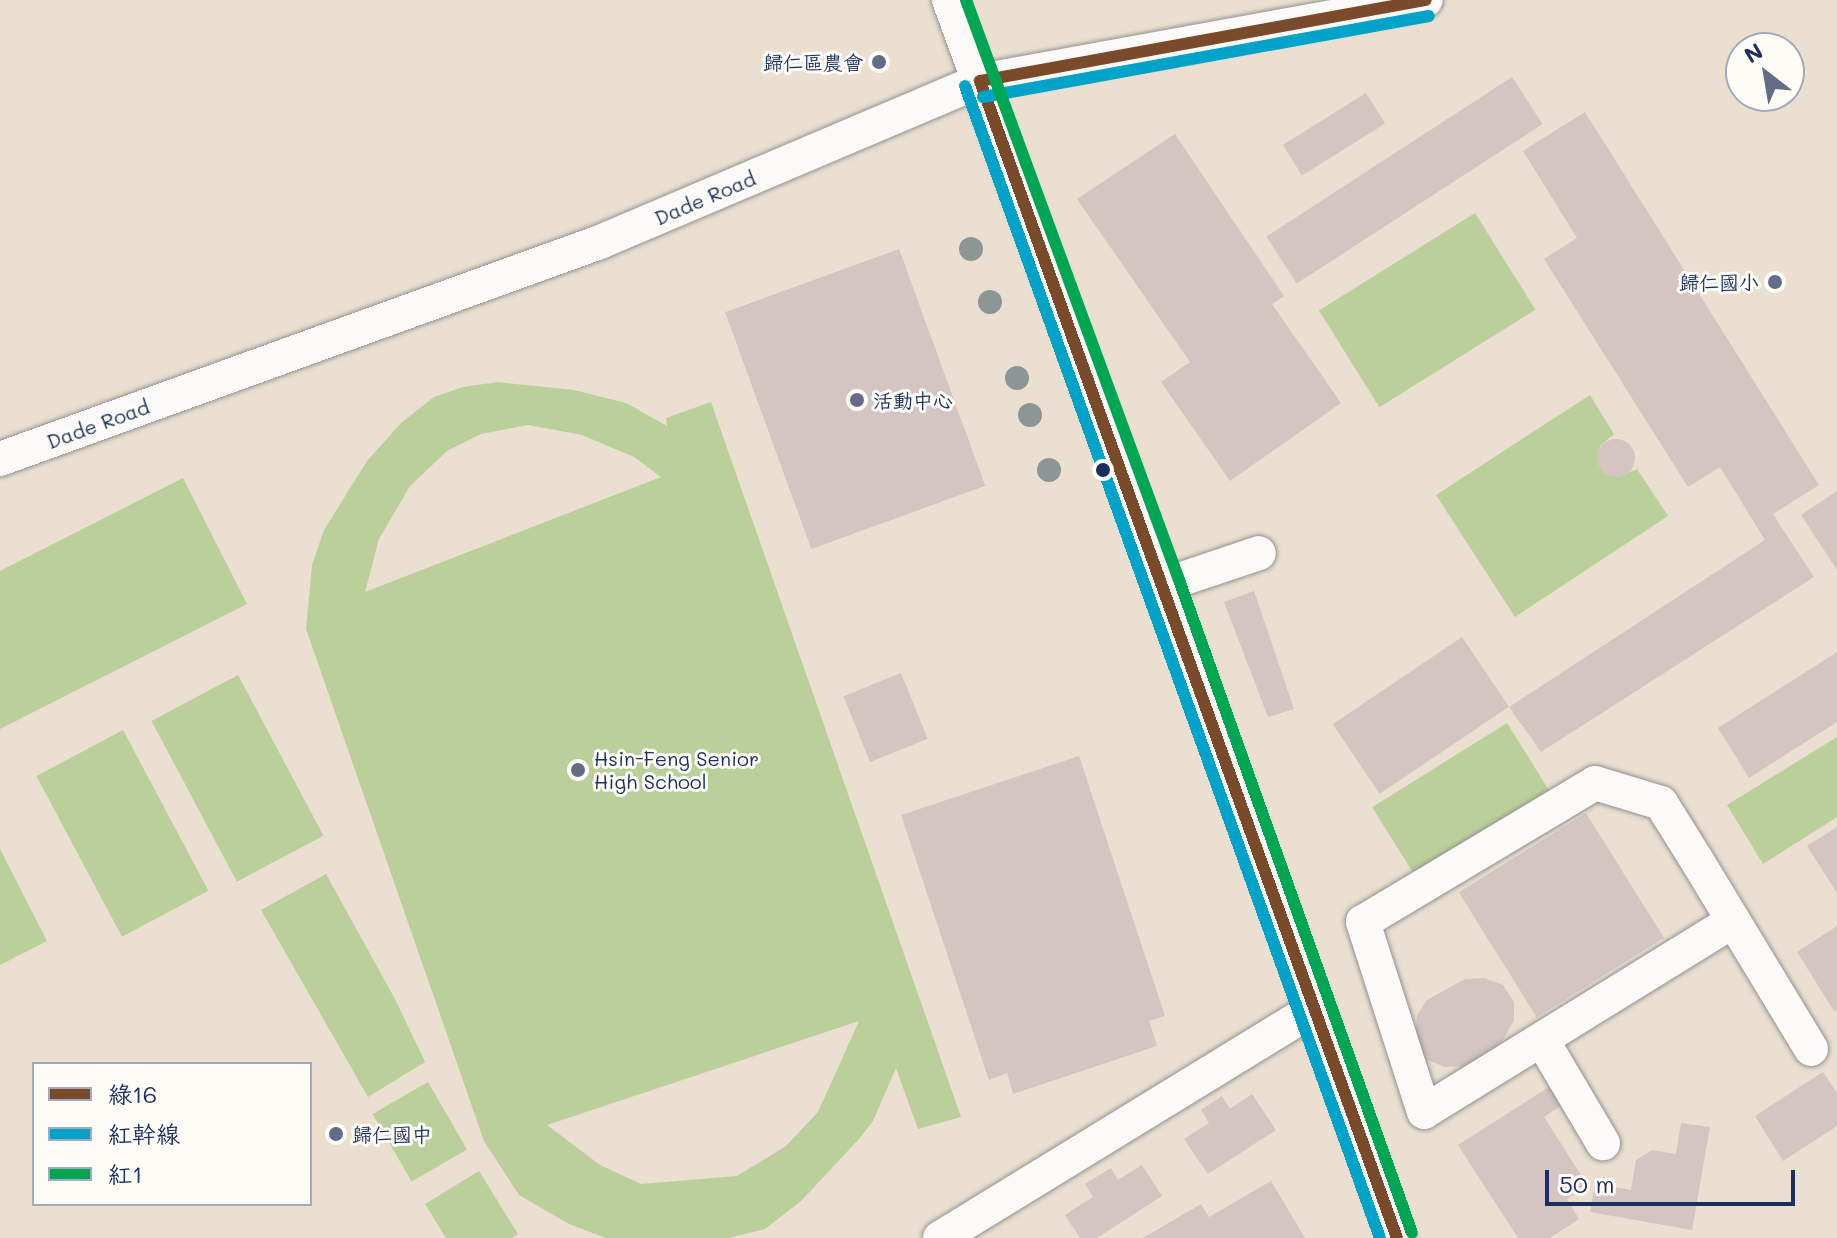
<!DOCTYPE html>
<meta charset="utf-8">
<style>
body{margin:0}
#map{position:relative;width:1837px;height:1238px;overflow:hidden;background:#eadfd0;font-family:Mali,"LXGW WenKai TC",sans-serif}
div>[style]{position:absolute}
.green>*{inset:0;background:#bbcf9b;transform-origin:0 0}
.building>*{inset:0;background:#d4c4c2;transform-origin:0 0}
.round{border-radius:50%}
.roads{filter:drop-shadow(0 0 2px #939191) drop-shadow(0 0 2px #939191)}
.minor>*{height:34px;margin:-17px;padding:0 17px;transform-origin:17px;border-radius:17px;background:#fcfaf8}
.bus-1>*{height:12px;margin:-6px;padding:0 6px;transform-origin:6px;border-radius:6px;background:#7a4b2a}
.bus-2>*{height:12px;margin:-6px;padding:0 6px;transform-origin:6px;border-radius:6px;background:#01a3c8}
.bus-3>*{height:12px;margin:-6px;padding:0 6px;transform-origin:6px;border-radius:6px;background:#00a651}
.trees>*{width:24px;height:24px;margin:-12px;border-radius:50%;background:#8c9694}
.dots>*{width:22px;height:22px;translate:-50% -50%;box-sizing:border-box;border:4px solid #fdfcf7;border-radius:50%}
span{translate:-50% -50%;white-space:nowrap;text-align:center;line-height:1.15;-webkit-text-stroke:6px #fdfcf7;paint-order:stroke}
.poi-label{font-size:20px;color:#1b2f5e}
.right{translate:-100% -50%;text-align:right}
.left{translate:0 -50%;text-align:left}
.street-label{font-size:20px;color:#1b2f5e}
.legend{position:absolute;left:32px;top:1062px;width:280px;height:144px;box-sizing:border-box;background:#fdfcf7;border:2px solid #a3aaba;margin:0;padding:10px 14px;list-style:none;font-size:24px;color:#1b2f5e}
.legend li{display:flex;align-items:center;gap:16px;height:40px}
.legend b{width:40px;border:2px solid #a3aaba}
.north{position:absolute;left:1725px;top:32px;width:80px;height:80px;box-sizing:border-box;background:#fdfcf7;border:2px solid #a3aaba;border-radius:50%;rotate:329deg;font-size:22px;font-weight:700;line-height:32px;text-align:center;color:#1b2f5e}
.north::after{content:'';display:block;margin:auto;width:28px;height:36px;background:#636d86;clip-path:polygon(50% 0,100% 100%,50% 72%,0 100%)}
.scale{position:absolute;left:1545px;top:1170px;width:250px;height:36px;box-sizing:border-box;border:4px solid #1b2f5e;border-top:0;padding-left:10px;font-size:24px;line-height:28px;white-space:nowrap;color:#1b2f5e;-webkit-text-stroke:6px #fdfcf7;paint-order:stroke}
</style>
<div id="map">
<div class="green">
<i style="left:1475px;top:213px;width:114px;height:184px;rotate:58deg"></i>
<i style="clip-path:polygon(evenodd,497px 382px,574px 390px,626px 403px,667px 426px,666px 418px,711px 402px,961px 1117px,918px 1129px,896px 1068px,873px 1121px,859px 1139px,801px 1201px,765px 1229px,729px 1238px,606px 1238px,569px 1224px,519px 1195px,484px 1141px,306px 629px,312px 565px,324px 530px,367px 461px,401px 423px,434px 397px,463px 387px,497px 382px,528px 425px,582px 435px,634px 457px,661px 477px,365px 592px,379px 539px,410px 486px,447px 451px,481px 434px,528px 425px,497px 382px,859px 1021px,818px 1112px,786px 1146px,737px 1176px,641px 1184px,600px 1165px,547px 1125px,859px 1021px)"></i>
<i style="clip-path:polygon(1590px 395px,1614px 434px,1600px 446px,1597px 461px,1604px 473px,1619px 477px,1637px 469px,1668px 516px,1515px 617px,1436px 495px)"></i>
<i style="clip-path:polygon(183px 478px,247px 604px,0 729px,0 571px)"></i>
<i style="left:238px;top:675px;width:182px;height:98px;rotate:62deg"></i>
<i style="left:1507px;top:723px;width:79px;height:159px;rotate:58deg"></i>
<i style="left:123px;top:730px;width:182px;height:98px;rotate:62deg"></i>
<i style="clip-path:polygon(1837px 737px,1837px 817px,1763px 864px,1727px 805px)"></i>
<i style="clip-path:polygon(0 849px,47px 941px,0 965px)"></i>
<i style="clip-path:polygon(326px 874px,395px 999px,425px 1062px,368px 1097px,261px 910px)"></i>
<i style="left:428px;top:1082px;width:78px;height:64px;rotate:60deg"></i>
<i style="clip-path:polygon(479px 1171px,518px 1234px,512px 1238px,446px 1238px,425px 1204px)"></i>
</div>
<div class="building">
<i style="left:1512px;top:77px;width:56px;height:293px;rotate:57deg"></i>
<i style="left:1366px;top:93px;width:36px;height:98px;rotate:58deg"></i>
<i style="clip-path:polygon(1585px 112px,1819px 485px,1773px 514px,1814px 577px,1541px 752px,1509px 707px,1765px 540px,1720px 467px,1688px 487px,1544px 259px,1577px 238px,1523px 151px)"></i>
<i style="clip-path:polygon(1175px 134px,1284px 296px,1272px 304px,1341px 403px,1230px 481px,1161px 382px,1190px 362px,1077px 199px)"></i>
<i style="left:899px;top:249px;width:252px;height:185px;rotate:70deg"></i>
<i class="round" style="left:1597px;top:439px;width:38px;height:38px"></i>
<i style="clip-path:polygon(1837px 491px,1837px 570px,1801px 515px)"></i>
<i style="clip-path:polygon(1254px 591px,1294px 709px,1268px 717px,1224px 602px)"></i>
<i style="left:1462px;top:637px;width:84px;height:156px;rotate:56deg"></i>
<i style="clip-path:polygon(1837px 652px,1837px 722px,1749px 778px,1718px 728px)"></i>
<i style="left:901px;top:673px;width:71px;height:62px;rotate:68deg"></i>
<i style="clip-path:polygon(1079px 756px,1165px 1016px,1149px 1021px,1157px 1046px,1013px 1094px,1007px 1073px,989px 1080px,901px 815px)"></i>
<i style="left:1586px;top:813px;width:147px;height:150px;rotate:58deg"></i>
<i style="clip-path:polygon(1837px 827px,1837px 893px,1807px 846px)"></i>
<i style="clip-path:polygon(1837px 926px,1837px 1009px,1834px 1011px,1797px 952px)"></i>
<i style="clip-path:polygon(1485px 978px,1503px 985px,1514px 1002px,1514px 1020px,1503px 1040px,1487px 1056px,1468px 1066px,1445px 1067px,1425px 1059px,1415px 1040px,1417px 1016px,1427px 1000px,1465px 979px)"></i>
<i style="clip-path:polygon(1823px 1072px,1837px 1093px,1837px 1126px,1783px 1161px,1755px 1116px)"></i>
<i style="clip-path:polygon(1549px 1087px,1561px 1106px,1544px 1117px,1588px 1186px,1567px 1199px,1579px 1219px,1550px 1238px,1518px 1238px,1458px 1145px)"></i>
<i style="clip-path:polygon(1252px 1094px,1276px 1130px,1208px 1174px,1184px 1139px,1209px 1123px,1201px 1110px,1222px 1096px,1230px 1109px)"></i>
<i style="clip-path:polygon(1681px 1123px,1710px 1127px,1692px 1230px,1590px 1212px,1595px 1184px,1631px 1190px,1636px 1160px,1652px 1150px,1676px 1154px)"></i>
<i style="clip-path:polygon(1142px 1165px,1162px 1196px,1097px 1238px,1080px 1238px,1065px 1215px,1093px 1197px,1085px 1184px,1111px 1168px,1118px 1180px)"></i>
<i style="clip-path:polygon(1271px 1181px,1305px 1238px,1143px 1238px,1201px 1204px,1209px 1217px)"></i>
</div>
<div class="roads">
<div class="minor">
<i style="left:949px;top:0;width:623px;rotate:69.82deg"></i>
<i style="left:1164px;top:585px;width:693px;rotate:70.36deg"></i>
<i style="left:0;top:459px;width:638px;rotate:-19.88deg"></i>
<i style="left:600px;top:242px;width:413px;rotate:-23deg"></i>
<i style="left:980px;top:81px;width:453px;rotate:-10.3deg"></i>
<i style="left:1164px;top:585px;width:100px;rotate:-18.6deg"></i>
<i style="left:1733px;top:921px;width:363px;rotate:148.3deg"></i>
<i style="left:1424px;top:1112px;width:200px;rotate:-107.8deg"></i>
<i style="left:1363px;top:922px;width:270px;rotate:-30.9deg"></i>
<i style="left:1595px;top:783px;width:69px;rotate:16.9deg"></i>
<i style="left:1661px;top:803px;width:66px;rotate:58deg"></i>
<i style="left:1696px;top:859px;width:222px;rotate:58.8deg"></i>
<i style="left:1542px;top:1040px;width:120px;rotate:59.4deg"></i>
<i style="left:940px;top:1238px;width:440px;rotate:-31.5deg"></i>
</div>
</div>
<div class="bus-1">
<i style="left:980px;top:81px;width:1230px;rotate:70.18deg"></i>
<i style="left:980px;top:81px;width:453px;rotate:-10.3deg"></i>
</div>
<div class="bus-2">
<i style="left:965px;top:86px;width:1224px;rotate:70.19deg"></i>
<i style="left:983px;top:97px;width:453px;rotate:-10.3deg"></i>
</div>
<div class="bus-3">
<i style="left:966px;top:0;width:618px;rotate:69.83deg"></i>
<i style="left:1179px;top:580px;width:693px;rotate:70.36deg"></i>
</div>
<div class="trees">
<i style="left:971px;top:249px"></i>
<i style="left:990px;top:302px"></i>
<i style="left:1017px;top:378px"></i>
<i style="left:1030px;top:415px"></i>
<i style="left:1049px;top:470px"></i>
</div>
<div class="dots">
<i style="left:879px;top:62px;background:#636d86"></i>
<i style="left:1775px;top:282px;background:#636d86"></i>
<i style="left:857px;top:400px;background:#636d86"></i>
<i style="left:1103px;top:470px;background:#1b2f5e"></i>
<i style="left:578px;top:770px;background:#636d86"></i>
<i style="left:336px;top:1134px;background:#636d86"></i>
</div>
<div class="poi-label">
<span class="right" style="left:863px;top:62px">歸仁區農會</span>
<span class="right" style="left:1759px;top:282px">歸仁國小</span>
<span class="left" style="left:873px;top:400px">活動中心</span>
<span class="left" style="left:594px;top:770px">Hsin-Feng Senior<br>High School</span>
<span class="left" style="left:352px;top:1134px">歸仁國中</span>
</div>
<div class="street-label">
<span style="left:705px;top:198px;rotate:-23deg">Dade Road</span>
<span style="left:98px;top:424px;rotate:-20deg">Dade Road</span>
</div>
<ul class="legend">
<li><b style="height:10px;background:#7a4b2a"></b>綠16</li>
<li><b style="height:10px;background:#01a3c8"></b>紅幹線</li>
<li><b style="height:10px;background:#00a651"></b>紅1</li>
</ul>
<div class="north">N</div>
<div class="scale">50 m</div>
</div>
